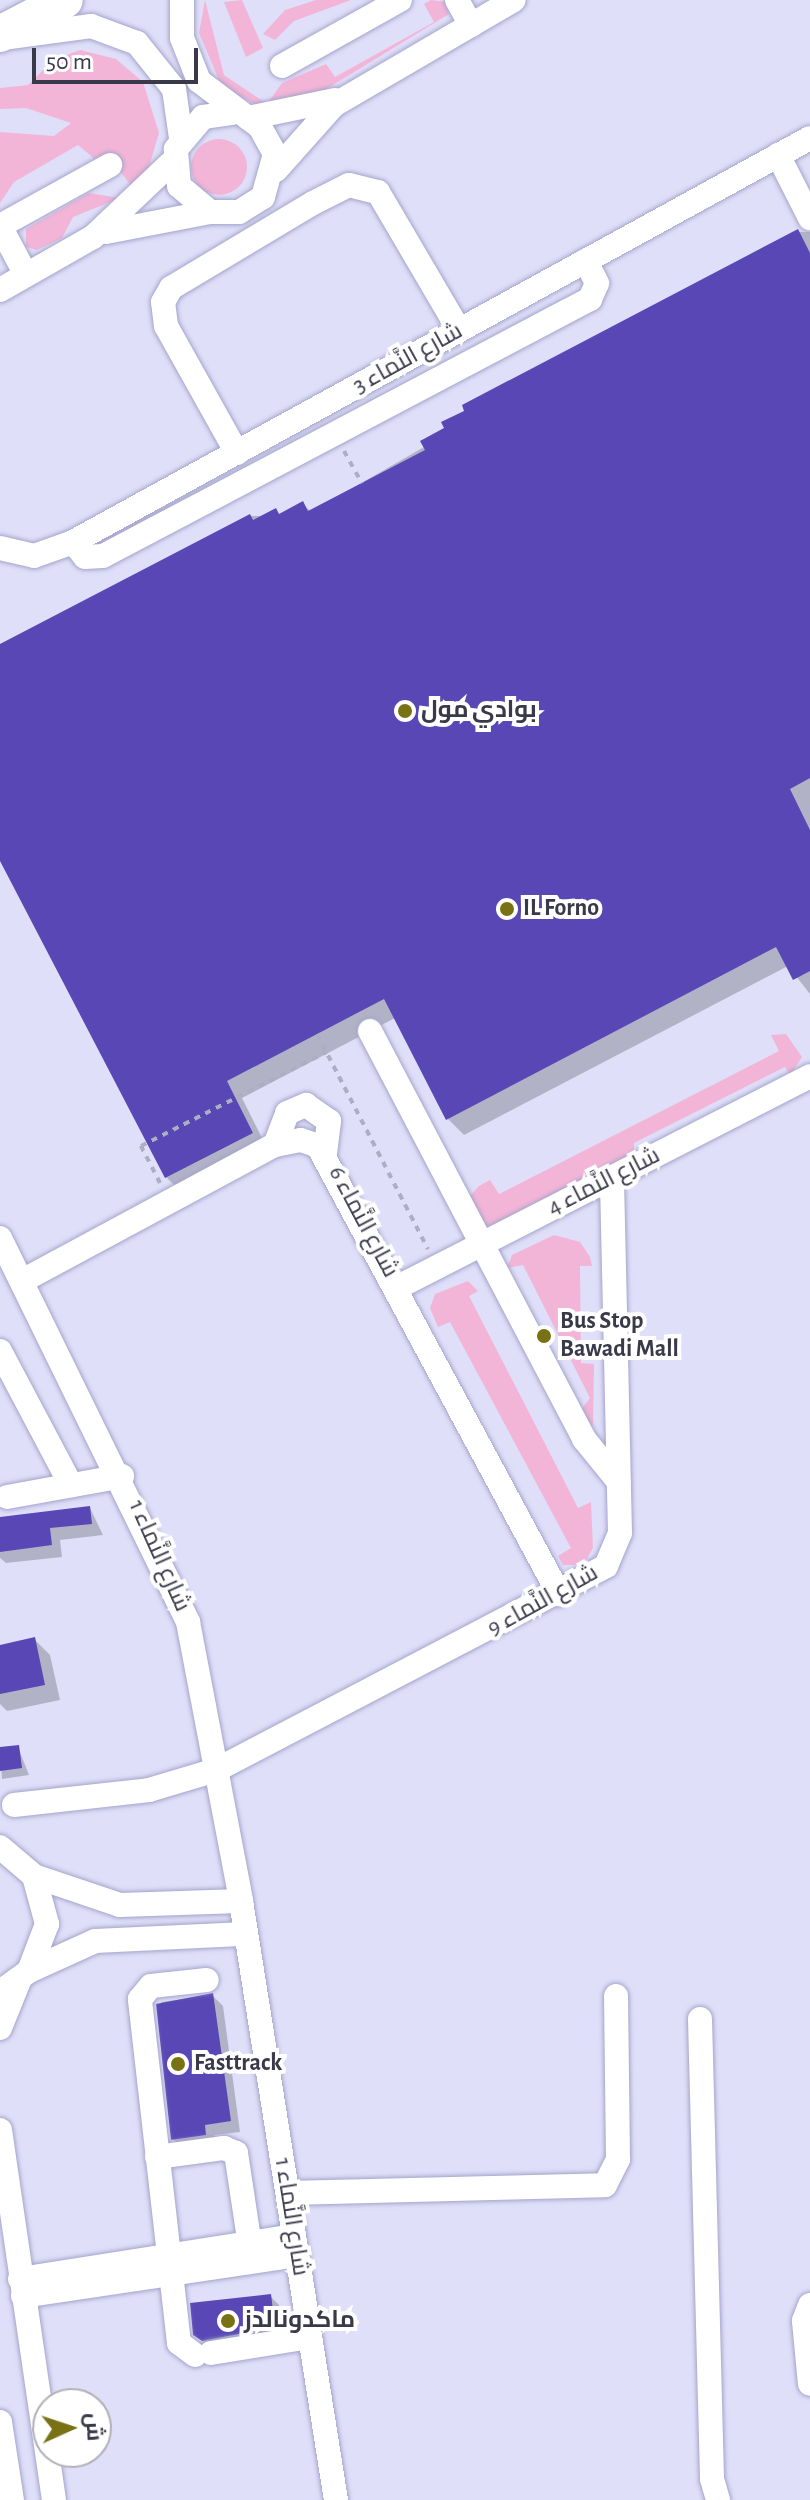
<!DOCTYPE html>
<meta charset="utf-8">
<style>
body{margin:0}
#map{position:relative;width:810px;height:2500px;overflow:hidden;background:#dfdff9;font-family:"Alegreya Sans",Cairo,sans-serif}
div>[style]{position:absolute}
.green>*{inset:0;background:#f3b5d7}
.round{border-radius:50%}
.shadow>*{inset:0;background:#0003}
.building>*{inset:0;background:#5947b6}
.path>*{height:4px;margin-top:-2px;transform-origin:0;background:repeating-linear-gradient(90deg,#adadc4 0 6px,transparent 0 12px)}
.roads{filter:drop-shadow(0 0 2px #a4a4cc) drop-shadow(0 0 2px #a4a4cc)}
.minor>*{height:24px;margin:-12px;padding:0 12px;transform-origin:12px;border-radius:12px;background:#fff}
.highway>*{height:36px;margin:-18px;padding:0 18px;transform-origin:18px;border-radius:18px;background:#fff}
.dots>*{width:22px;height:22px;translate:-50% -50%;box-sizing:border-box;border:4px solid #fff;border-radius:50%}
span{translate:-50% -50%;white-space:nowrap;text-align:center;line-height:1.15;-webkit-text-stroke:8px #fff;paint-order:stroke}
.street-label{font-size:24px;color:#39394a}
.poi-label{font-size:24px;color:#39394a;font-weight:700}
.left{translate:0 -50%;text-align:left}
.north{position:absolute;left:32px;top:2388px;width:80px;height:80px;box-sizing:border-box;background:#fff;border:2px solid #b0b0b7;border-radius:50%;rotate:87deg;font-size:22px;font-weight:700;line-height:32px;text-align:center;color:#39394a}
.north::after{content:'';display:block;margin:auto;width:28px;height:36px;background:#787214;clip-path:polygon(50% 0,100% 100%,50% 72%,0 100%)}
.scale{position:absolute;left:32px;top:48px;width:166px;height:36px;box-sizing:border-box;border:4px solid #39394a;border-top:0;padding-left:10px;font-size:24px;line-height:28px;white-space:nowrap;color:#39394a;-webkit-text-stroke:6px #fff;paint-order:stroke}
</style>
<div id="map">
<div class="green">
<i style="clip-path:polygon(205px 0,224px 75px,267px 104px,282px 83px,326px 64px,335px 77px,434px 22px,424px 4px,431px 0,445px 2px,449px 14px,323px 91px,286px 102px,267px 104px,257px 105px,222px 87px,199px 33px)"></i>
<i style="clip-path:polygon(242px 0,263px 48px,246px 57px,224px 2px)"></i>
<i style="clip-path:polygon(316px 0,351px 0,294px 21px,275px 40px,263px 34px,285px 10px)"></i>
<i style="clip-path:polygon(80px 50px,116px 59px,143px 82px,159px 133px,149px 167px,132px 187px,107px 153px,97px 161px,78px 145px,14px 182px,0 203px,0 132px,54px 136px,71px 123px,26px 108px,0 109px,0 88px,28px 85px,53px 60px)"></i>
<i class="round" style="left:191px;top:139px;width:56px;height:56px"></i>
<i style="clip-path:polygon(89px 193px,120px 198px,73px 217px,62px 238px,37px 250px,26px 247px,26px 229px)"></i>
<i style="clip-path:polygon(786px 1034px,802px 1057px,790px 1075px,785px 1067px,634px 1143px,634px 1154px,495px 1226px,482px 1225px,470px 1196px,479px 1186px,490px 1180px,499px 1194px,779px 1051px,771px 1035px)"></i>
<i style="clip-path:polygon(554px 1235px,580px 1242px,590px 1257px,592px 1266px,580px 1266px,581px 1363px,594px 1364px,593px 1426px,580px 1411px,590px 1398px,523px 1265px,507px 1268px,512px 1255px)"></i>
<i style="clip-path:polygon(468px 1281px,478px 1291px,469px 1296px,578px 1508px,591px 1502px,593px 1548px,583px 1565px,563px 1565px,558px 1556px,571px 1548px,450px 1322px,438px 1327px,430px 1308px,435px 1294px)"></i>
</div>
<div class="shadow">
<i style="clip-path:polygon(798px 232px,810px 232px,810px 994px,788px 966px,464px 1135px,448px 1119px,395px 1018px,242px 1098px,268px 1150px,183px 1194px,166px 1177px,0 856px,0 647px,250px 516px,280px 516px,303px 504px,311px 512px)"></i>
<i style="clip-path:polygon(90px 1508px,103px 1535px,60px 1540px,62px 1557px,6px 1563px,0 1558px,0 1519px)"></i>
<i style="clip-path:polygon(34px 1639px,50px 1655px,60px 1700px,7px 1711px,0 1704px,0 1647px)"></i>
<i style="clip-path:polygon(18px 1747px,29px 1775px,2px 1779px,0 1749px)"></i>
<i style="clip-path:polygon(212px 1995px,223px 2006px,240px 2132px,214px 2135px,216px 2145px,184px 2150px,173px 2139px,161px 2002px)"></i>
<i style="clip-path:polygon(270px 2296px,282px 2308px,286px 2339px,208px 2346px,195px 2334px)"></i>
</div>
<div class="building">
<i style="clip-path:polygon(798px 229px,810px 253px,810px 778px,790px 789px,810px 830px,810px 971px,793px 980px,776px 947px,446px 1120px,384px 999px,227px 1081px,253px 1133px,165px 1178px,0 861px,0 644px,250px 514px,253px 520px,276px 508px,279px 514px,303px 501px,308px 511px,425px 450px,420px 441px,444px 428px,441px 422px,464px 411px,462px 405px)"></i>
<i style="clip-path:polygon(90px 1506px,92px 1524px,50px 1528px,52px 1545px,0 1552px,0 1517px)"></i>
<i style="clip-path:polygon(35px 1637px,45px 1685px,0 1694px,0 1645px)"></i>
<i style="clip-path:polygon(19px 1745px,22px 1768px,0 1771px,0 1747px)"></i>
<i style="clip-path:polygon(213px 1993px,231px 2121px,205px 2125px,206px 2135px,171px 2140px,156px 2004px)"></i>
<i style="clip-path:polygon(271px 2294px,275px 2327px,202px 2341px,193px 2335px,190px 2303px)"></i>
</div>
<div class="path">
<i style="left:344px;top:451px;width:37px;rotate:61deg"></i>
<i style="left:317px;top:1034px;width:242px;rotate:62.7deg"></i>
<i style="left:160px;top:1183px;width:42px;rotate:-117.2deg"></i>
<i style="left:141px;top:1146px;width:208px;rotate:-26.9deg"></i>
</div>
<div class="roads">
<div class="minor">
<i style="left:182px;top:0;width:38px;rotate:90deg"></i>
<i style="left:182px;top:38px;width:46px;rotate:68.4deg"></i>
<i style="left:199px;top:81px;width:76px;rotate:37deg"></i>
<i style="left:260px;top:127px;width:31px;rotate:61deg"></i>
<i style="left:275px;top:154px;width:45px;rotate:105.6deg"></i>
<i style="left:263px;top:197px;width:28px;rotate:148deg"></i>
<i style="left:239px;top:212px;width:29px;rotate:180deg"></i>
<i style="left:210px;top:212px;width:40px;rotate:-140deg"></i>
<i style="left:179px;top:186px;width:37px;rotate:-95deg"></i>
<i style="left:176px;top:149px;width:42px;rotate:-49.8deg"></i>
<i style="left:203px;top:117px;width:30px;rotate:-8deg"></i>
<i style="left:457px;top:0;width:29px;rotate:61deg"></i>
<i style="left:10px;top:37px;width:82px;rotate:-7.7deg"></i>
<i style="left:91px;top:26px;width:49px;rotate:20.3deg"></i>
<i style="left:137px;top:43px;width:59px;rotate:51.2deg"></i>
<i style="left:174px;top:89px;width:49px;rotate:81.9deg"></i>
<i style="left:282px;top:66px;width:135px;rotate:-29.2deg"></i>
<i style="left:248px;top:118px;width:89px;rotate:-11.7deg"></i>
<i style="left:778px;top:155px;width:71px;rotate:63.1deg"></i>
<i style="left:276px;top:170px;width:87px;rotate:-48.3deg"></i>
<i style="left:334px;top:105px;width:208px;rotate:-30.3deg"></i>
<i style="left:0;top:226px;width:126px;rotate:-29deg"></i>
<i style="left:0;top:226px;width:55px;rotate:62deg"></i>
<i style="left:106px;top:232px;width:106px;rotate:-10.9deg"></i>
<i style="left:0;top:290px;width:107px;rotate:-29.7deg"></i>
<i style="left:93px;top:237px;width:112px;rotate:-43.5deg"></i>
<i style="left:237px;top:453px;width:145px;rotate:-119.2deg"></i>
<i style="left:166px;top:326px;width:24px;rotate:-97deg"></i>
<i style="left:163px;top:302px;width:16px;rotate:-60deg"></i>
<i style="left:171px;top:288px;width:165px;rotate:-30.9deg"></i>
<i style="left:313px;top:203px;width:40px;rotate:-26.6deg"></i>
<i style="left:349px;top:185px;width:30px;rotate:14deg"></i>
<i style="left:378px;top:192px;width:160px;rotate:59.6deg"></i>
<i style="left:73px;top:542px;width:19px;rotate:51deg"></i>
<i style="left:85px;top:557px;width:18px;rotate:-3deg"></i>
<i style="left:103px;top:556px;width:551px;rotate:-27.82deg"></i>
<i style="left:590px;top:299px;width:17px;rotate:-66deg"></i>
<i style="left:597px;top:283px;width:25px;rotate:-117deg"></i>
<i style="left:0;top:548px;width:35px;rotate:13deg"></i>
<i style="left:34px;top:556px;width:41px;rotate:-19.7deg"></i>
<i style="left:73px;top:542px;width:840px;rotate:-28.73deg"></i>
<i style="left:370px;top:1031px;width:461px;rotate:62.3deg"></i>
<i style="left:584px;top:1439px;width:55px;rotate:50.9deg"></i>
<i style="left:275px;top:1145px;width:34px;rotate:-69deg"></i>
<i style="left:287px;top:1113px;width:21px;rotate:-23deg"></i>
<i style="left:306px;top:1105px;width:28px;rotate:35deg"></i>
<i style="left:329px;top:1121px;width:31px;rotate:97deg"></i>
<i style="left:0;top:1238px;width:428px;rotate:63.9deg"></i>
<i style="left:188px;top:1622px;width:284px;rotate:79.2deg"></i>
<i style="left:241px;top:1901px;width:606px;rotate:80.99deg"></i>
<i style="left:22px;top:1281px;width:287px;rotate:-28.3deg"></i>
<i style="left:275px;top:1145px;width:26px;rotate:-11deg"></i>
<i style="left:301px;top:1140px;width:18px;rotate:19deg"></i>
<i style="left:318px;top:1146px;width:509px;rotate:61.72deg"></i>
<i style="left:398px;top:1287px;width:463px;rotate:-27.1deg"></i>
<i style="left:0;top:1351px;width:152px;rotate:62.1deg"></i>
<i style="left:7px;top:1497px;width:117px;rotate:-10.3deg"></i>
<i style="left:14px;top:1805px;width:136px;rotate:-6.3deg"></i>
<i style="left:149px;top:1790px;width:70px;rotate:-16.6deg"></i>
<i style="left:216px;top:1770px;width:440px;rotate:-27.6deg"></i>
<i style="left:606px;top:1566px;width:36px;rotate:-67deg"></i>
<i style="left:620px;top:1533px;width:355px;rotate:-91.3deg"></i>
<i style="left:0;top:1847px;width:45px;rotate:40.5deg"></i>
<i style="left:34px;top:1876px;width:50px;rotate:74.8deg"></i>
<i style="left:47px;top:1924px;width:50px;rotate:111deg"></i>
<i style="left:29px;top:1971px;width:36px;rotate:144deg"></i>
<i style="left:34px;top:1876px;width:91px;rotate:18.6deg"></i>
<i style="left:120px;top:1905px;width:121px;rotate:-1.9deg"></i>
<i style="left:29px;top:1971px;width:72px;rotate:-24.4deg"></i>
<i style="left:95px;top:1941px;width:151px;rotate:-2.7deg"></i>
<i style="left:700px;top:2019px;width:460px;rotate:88.5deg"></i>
<i style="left:712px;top:2479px;width:22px;rotate:74deg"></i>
<i style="left:0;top:2028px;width:51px;rotate:-68deg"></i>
<i style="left:0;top:2130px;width:374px;rotate:81.7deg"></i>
<i style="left:157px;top:2157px;width:68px;rotate:-7.7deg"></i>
<i style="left:224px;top:2148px;width:13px;rotate:23deg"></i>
<i style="left:236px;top:2153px;width:107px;rotate:81.4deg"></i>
<i style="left:288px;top:2193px;width:317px;rotate:-1.4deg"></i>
<i style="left:605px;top:2185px;width:29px;rotate:-63deg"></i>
<i style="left:618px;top:2159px;width:163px;rotate:-90.7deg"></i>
<i style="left:20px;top:2279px;width:277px;rotate:-8.9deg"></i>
<i style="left:23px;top:2296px;width:277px;rotate:-8.5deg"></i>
<i style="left:810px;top:2305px;width:17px;rotate:111deg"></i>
<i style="left:804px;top:2321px;width:63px;rotate:84.6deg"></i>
<i style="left:211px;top:2353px;width:100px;rotate:-9.2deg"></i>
<i style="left:195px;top:2355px;width:20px;rotate:-143deg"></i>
<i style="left:179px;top:2343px;width:346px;rotate:-96.5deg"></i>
<i style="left:140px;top:1999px;width:17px;rotate:-50deg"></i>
<i style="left:151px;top:1986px;width:56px;rotate:-6.1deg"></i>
<i style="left:0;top:2422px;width:79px;rotate:81.3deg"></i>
</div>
<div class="highway">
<i style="left:0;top:34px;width:73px;rotate:-27.6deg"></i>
</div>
</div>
<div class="dots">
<i style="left:405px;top:711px;background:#787214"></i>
<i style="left:507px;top:909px;background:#787214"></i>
<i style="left:544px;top:1336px;background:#787214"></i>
<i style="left:178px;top:2064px;background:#787214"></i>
<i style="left:228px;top:2321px;background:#787214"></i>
</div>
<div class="street-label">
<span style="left:408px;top:359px;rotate:-29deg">شارع النَّماء 3</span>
<span style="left:604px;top:1182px;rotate:-27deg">شارع النَّماء 4</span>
<span style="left:363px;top:1222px;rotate:62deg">شارع النَّماء 6</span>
<span style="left:159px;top:1556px;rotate:66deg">شارع النَّماء 1</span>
<span style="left:543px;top:1601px;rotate:-29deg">شارع النَّماء 9</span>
<span style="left:291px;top:2217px;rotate:81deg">شارع النَّماء 1</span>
</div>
<div class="poi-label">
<span class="left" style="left:421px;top:711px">بوادي مول</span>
<span class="left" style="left:523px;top:909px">IL Forno</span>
<span class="left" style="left:560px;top:1336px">Bus Stop<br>Bawadi Mall</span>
<span class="left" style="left:194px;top:2064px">Fasttrack</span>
<span class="left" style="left:244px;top:2321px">ماكدونالدز</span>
</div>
<div class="north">ش</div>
<div class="scale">50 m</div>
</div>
